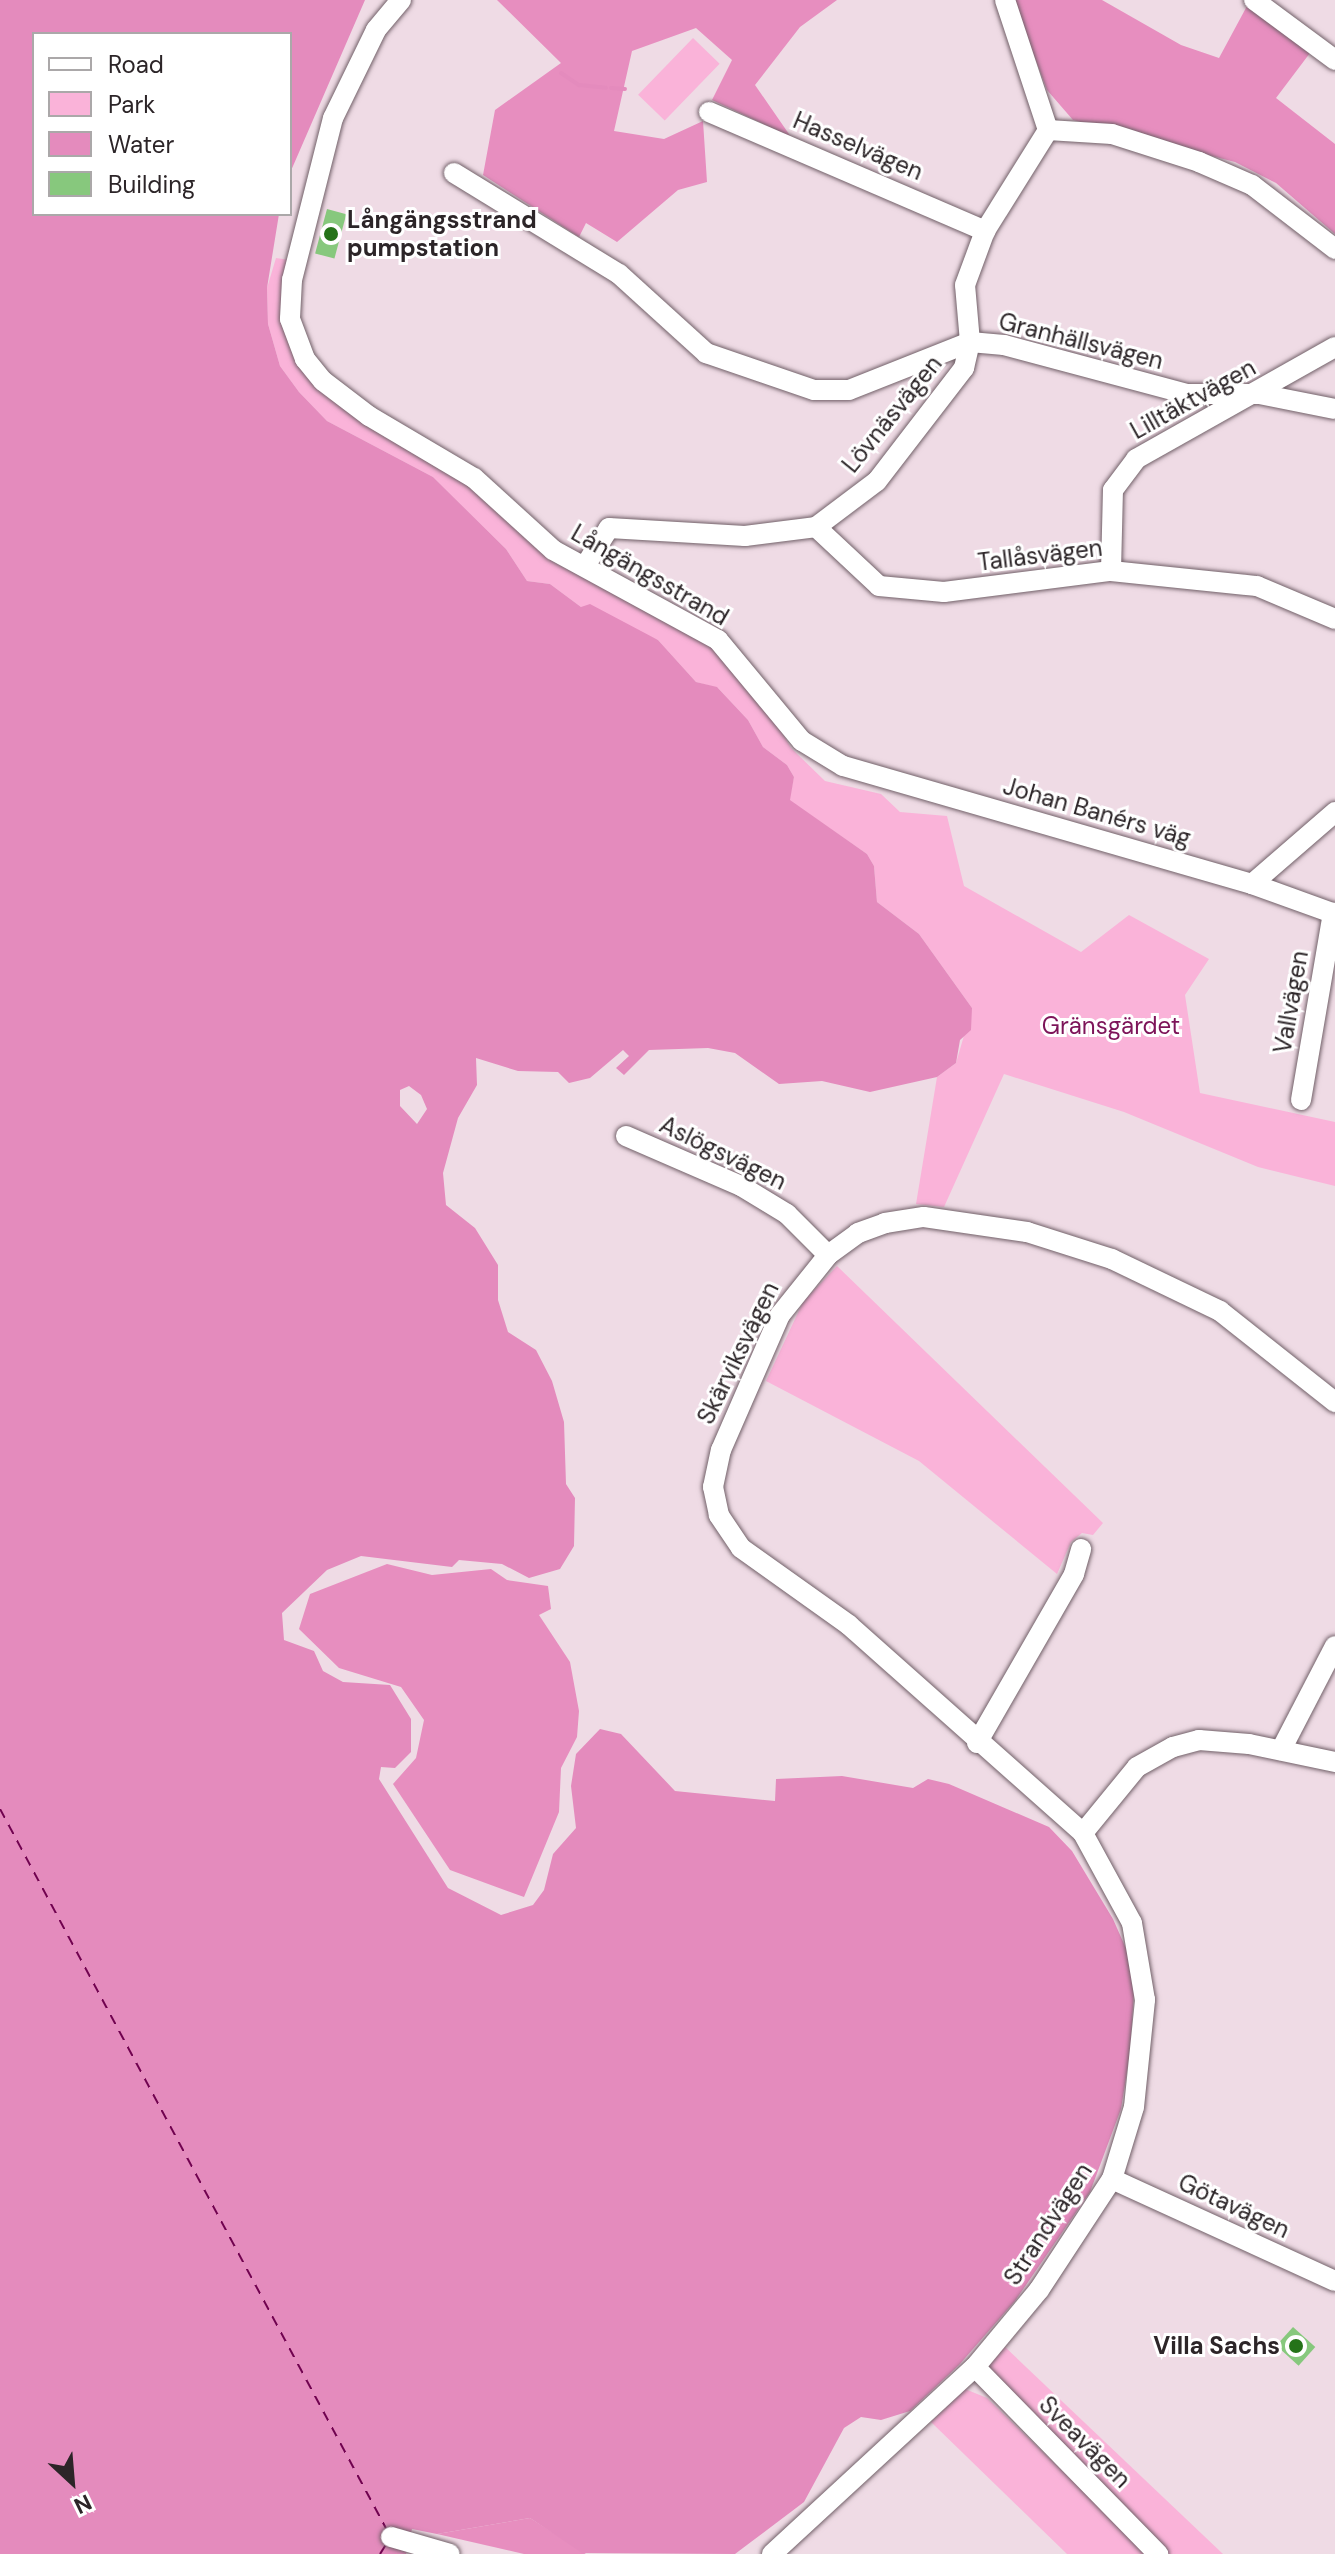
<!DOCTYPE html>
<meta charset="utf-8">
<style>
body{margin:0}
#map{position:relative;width:1335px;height:2554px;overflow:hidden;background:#efdbe5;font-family:"DM Sans",sans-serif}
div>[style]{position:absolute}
.green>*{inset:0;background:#fab3d9;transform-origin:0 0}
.forest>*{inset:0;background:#e78ebf}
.water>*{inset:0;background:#e48bbd}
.stream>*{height:4px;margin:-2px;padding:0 2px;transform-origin:2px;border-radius:2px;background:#e48bbd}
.ferry>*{height:2px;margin-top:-1px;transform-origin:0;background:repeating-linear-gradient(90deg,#70024f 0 10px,transparent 0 18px)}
.building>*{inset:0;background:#87c87d;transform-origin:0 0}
.roads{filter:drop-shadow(0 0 2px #716068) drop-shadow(0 0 2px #716068)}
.minor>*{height:20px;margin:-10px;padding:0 10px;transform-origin:10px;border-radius:10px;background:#fff}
.dots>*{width:22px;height:22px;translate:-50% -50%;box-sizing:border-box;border:4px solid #fff;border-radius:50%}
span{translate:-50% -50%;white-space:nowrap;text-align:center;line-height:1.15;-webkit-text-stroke:6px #fff;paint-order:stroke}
.street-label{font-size:24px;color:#2c2528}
.poi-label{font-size:24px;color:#2c2528;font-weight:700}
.left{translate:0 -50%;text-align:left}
.right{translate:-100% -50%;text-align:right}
.park-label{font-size:24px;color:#7d1459}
.legend{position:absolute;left:32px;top:32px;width:260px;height:184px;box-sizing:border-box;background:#fff;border:2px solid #aba8a9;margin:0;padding:10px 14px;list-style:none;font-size:24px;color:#2c2528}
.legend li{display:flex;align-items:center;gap:16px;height:40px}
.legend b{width:40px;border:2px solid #aba8a9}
.north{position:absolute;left:32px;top:2442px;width:80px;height:80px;-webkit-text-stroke:6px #fff;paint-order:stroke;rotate:154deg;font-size:22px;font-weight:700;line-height:32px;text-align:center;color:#2c2528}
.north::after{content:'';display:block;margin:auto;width:28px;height:36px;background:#2c2528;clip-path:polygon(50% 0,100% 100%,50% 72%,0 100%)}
</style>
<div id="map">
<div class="green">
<i style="left:693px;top:38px;width:37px;height:79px;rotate:44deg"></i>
<i style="clip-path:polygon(276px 258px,290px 260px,308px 374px,330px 399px,407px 440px,485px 496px,553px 562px,713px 645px,769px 710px,791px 748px,825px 781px,881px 794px,900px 812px,947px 816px,964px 886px,1081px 952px,1129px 915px,1209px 959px,1185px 995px,1200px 1093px,1335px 1122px,1335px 1186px,1258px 1167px,1124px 1112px,1004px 1074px,944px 1207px,916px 1204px,937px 1077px,956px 1063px,972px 1008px,919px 934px,877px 902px,874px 866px,867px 854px,789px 800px,794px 777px,787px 765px,763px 747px,748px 720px,718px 688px,696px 682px,658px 640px,581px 607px,550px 584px,527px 581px,506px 549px,433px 477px,327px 421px,299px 392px,280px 366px,268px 324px,267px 288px)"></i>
<i style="clip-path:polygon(837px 1266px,1103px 1523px,1093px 1535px,1082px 1533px,1071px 1542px,1057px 1574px,919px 1461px,766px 1381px,803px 1302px)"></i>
<i style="clip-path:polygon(1004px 2346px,1223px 2554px,1165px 2554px,988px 2367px)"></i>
<i style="clip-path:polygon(965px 2389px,987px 2398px,1148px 2554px,1067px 2554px,931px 2422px)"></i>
</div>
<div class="forest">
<i style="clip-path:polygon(497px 0,837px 0,800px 27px,755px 85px,791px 137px,712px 100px,732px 60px,696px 28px,632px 51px,614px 131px,664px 139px,703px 121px,707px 182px,678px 190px,617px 242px,586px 223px,579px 237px,483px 175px,495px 110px,561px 63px)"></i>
<i style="clip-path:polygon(1013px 0,1102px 0,1181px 45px,1219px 58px,1247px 6px,1310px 53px,1276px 98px,1335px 144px,1335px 234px,1276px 183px,1235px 162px,1073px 120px,1047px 90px)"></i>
<i style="clip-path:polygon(387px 1564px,432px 1575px,491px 1569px,507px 1580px,548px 1586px,551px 1609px,539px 1615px,570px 1662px,579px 1711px,577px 1737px,561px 1768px,559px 1812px,524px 1897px,450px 1870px,393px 1784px,416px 1758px,424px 1720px,401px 1687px,339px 1668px,299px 1629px,310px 1594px)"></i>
<i style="clip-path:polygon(530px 2518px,586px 2554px,524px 2554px,437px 2534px)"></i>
</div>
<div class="water">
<i style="clip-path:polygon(evenodd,0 0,365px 0,290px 173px,290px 34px,34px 34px,34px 214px,279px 214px,267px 288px,268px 324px,280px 366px,299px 392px,327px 421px,433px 477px,506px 549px,527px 581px,550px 584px,581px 607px,590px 604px,658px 640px,696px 682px,717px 687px,748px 720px,763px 747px,787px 765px,794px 777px,790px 800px,867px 854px,874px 866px,877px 902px,919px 934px,972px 1008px,971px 1030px,960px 1040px,956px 1063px,937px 1077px,870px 1092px,822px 1081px,779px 1084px,735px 1053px,708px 1048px,649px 1050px,624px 1075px,616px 1068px,629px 1056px,623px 1050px,590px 1078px,569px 1083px,558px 1072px,518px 1071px,476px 1058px,477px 1085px,458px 1118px,443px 1173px,446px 1205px,475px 1228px,498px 1265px,498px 1300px,508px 1332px,536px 1350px,552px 1381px,564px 1422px,566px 1484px,575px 1498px,574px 1546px,560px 1569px,529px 1578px,502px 1564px,459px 1560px,452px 1567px,361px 1556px,327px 1570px,282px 1613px,284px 1640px,314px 1651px,323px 1671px,343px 1682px,390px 1685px,411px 1719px,411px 1752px,395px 1768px,381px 1767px,379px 1779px,448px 1888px,501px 1915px,533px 1905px,544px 1890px,553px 1854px,576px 1828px,571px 1786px,576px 1754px,600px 1729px,621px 1734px,675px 1791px,775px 1801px,776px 1779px,842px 1776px,913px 1788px,928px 1779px,949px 1784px,1049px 1827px,1072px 1851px,1113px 1919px,1128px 1953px,1134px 1992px,1130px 2053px,1121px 2109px,1090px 2192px,1015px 2301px,959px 2365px,910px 2411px,881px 2420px,861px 2417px,844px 2428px,804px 2502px,735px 2554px,582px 2553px,530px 2518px,437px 2534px,412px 2529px,406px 2554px,0 2554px,0 0,409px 1086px,421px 1095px,427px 1109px,417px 1124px,400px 1106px,400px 1090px,409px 1086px)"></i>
</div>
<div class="stream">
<i style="left:561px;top:73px;width:22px;rotate:34deg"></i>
<i style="left:579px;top:85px;width:27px;rotate:6deg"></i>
<i style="left:611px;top:88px;width:14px;rotate:4deg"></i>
</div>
<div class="ferry">
<i style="left:0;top:1809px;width:818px;rotate:61.78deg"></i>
<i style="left:380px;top:2554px;width:13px;rotate:-58deg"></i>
</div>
<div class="building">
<i style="left:327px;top:209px;width:20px;height:46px;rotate:15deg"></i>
<i style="left:1293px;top:2327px;width:30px;height:25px;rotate:42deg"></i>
</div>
<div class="roads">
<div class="minor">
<i style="left:401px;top:0;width:39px;rotate:130deg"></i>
<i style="left:376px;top:30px;width:98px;rotate:116deg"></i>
<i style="left:333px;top:118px;width:167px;rotate:104.2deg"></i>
<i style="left:292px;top:280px;width:39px;rotate:93deg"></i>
<i style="left:290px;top:319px;width:43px;rotate:69.4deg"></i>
<i style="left:305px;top:359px;width:28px;rotate:51deg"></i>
<i style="left:323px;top:381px;width:58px;rotate:37.3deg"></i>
<i style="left:369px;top:416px;width:122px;rotate:30.6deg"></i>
<i style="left:474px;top:478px;width:107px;rotate:42.3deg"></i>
<i style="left:553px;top:550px;width:188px;rotate:28.6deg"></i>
<i style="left:718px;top:640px;width:131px;rotate:50.3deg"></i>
<i style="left:802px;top:741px;width:48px;rotate:31.4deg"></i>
<i style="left:843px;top:766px;width:426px;rotate:16.1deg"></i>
<i style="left:1252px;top:884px;width:88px;rotate:19.9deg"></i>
<i style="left:1005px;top:0;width:137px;rotate:71.7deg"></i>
<i style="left:1048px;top:130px;width:64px;rotate:3.6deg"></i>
<i style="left:1112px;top:134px;width:91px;rotate:17.8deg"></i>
<i style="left:1199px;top:162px;width:58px;rotate:23.5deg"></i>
<i style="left:1252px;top:185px;width:105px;rotate:37.6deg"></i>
<i style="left:1254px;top:0;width:101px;rotate:36.5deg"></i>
<i style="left:709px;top:112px;width:301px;rotate:23.3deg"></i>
<i style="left:454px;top:173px;width:193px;rotate:31.5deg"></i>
<i style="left:619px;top:274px;width:118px;rotate:42.2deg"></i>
<i style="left:706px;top:353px;width:114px;rotate:18.9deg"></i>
<i style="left:814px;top:390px;width:35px"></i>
<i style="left:849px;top:390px;width:130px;rotate:-21.6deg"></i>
<i style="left:970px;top:342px;width:34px;rotate:5deg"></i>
<i style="left:1004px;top:345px;width:189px;rotate:15deg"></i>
<i style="left:1187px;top:394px;width:72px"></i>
<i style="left:1259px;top:394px;width:77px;rotate:11.2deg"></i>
<i style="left:816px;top:527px;width:86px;rotate:43.1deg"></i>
<i style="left:879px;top:586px;width:65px;rotate:5.3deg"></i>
<i style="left:944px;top:592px;width:168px;rotate:-7.2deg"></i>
<i style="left:1111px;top:571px;width:147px;rotate:5.9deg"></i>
<i style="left:1257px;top:586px;width:85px;rotate:22.9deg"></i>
<i style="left:585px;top:566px;width:45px;rotate:-57.7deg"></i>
<i style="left:609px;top:528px;width:136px;rotate:3.4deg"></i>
<i style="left:745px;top:536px;width:72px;rotate:-7.2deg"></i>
<i style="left:816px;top:527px;width:76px;rotate:-37deg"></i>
<i style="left:877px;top:481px;width:143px;rotate:-52.4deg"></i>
<i style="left:964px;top:368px;width:27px;rotate:-77deg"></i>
<i style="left:970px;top:342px;width:57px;rotate:-95deg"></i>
<i style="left:965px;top:285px;width:58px;rotate:-69.7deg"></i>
<i style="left:985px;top:231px;width:119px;rotate:-58deg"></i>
<i style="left:1111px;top:571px;width:81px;rotate:-88.6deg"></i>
<i style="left:1113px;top:490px;width:39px;rotate:-53deg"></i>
<i style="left:1136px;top:459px;width:228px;rotate:-29.4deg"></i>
<i style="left:1252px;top:884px;width:110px;rotate:-40.9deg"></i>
<i style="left:1301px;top:1100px;width:190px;rotate:-80.3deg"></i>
<i style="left:626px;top:1136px;width:125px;rotate:23.5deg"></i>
<i style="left:741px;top:1186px;width:54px;rotate:31.3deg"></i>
<i style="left:787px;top:1214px;width:58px;rotate:45deg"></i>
<i style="left:977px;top:1743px;width:195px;rotate:-60.1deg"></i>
<i style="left:1074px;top:1574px;width:26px;rotate:-74deg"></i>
<i style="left:1281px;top:1750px;width:117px;rotate:-62.6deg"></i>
<i style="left:1083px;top:1833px;width:85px;rotate:-50.7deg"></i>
<i style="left:1137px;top:1767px;width:41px;rotate:-29.1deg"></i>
<i style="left:1173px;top:1747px;width:27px;rotate:-15deg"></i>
<i style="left:1199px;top:1740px;width:50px;rotate:4.6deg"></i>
<i style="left:1249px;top:1744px;width:88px;rotate:11.8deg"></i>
<i style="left:1112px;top:2179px;width:245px;rotate:24.6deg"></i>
<i style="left:975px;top:2367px;width:262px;rotate:45.6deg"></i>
<i style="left:391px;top:2537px;width:61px;rotate:16.1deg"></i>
<i style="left:772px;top:2554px;width:276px;rotate:-42.7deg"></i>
<i style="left:975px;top:2367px;width:100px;rotate:-50.3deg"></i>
<i style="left:1039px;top:2290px;width:133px;rotate:-56.7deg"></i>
<i style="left:1112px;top:2179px;width:75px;rotate:-73deg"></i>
<i style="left:1134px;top:2107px;width:108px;rotate:-84.1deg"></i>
<i style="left:1145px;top:2000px;width:78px;rotate:-99.6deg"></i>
<i style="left:1132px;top:1923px;width:102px;rotate:-118.6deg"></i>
<i style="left:1083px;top:1833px;width:313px;rotate:-138.4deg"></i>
<i style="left:849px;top:1625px;width:133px;rotate:-144.5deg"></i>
<i style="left:741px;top:1548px;width:40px;rotate:-124deg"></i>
<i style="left:719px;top:1515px;width:29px;rotate:-102deg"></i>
<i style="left:713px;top:1487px;width:38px;rotate:-78deg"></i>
<i style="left:721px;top:1450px;width:147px;rotate:-66.4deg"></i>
<i style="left:780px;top:1315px;width:77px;rotate:-51.3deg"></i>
<i style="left:828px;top:1255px;width:37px;rotate:-36deg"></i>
<i style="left:858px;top:1233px;width:29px;rotate:-20deg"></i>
<i style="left:885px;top:1223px;width:39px;rotate:-9deg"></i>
<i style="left:924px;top:1217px;width:104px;rotate:8.3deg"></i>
<i style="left:1027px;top:1232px;width:89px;rotate:17.6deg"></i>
<i style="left:1112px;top:1259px;width:120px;rotate:25.7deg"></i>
<i style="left:1220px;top:1311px;width:147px;rotate:38.4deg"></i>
</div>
</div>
<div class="dots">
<i style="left:331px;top:234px;background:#257319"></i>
<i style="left:1296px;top:2346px;background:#257319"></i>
</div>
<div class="street-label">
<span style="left:858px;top:146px;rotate:23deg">Hasselvägen</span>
<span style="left:1081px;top:341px;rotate:14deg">Granhällsvägen</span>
<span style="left:1193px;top:399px;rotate:-29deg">Lilltäktvägen</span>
<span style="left:892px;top:414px;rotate:-51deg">Lövnäsvägen</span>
<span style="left:1040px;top:555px;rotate:-7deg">Tallåsvägen</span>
<span style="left:650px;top:575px;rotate:30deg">Långängsstrand</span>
<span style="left:1097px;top:812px;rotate:16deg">Johan Banérs väg</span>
<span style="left:1291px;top:1002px;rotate:-80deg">Vallvägen</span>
<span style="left:723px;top:1153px;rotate:26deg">Aslögsvägen</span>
<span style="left:738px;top:1353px;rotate:-64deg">Skärviksvägen</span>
<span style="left:1234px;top:2206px;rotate:25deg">Götavägen</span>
<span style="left:1048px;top:2224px;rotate:-57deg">Strandvägen</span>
<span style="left:1085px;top:2442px;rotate:45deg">Sveavägen</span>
</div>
<div class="poi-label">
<span class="left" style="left:347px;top:234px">Långängsstrand<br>pumpstation</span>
<span class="right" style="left:1280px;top:2346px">Villa Sachs</span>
</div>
<div class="park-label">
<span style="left:1111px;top:1026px">Gränsgärdet</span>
</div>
<ul class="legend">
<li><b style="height:10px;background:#fff"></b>Road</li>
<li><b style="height:22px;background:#fab3d9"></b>Park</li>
<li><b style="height:22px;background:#e48bbd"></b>Water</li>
<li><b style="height:22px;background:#87c87d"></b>Building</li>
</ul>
<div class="north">N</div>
</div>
